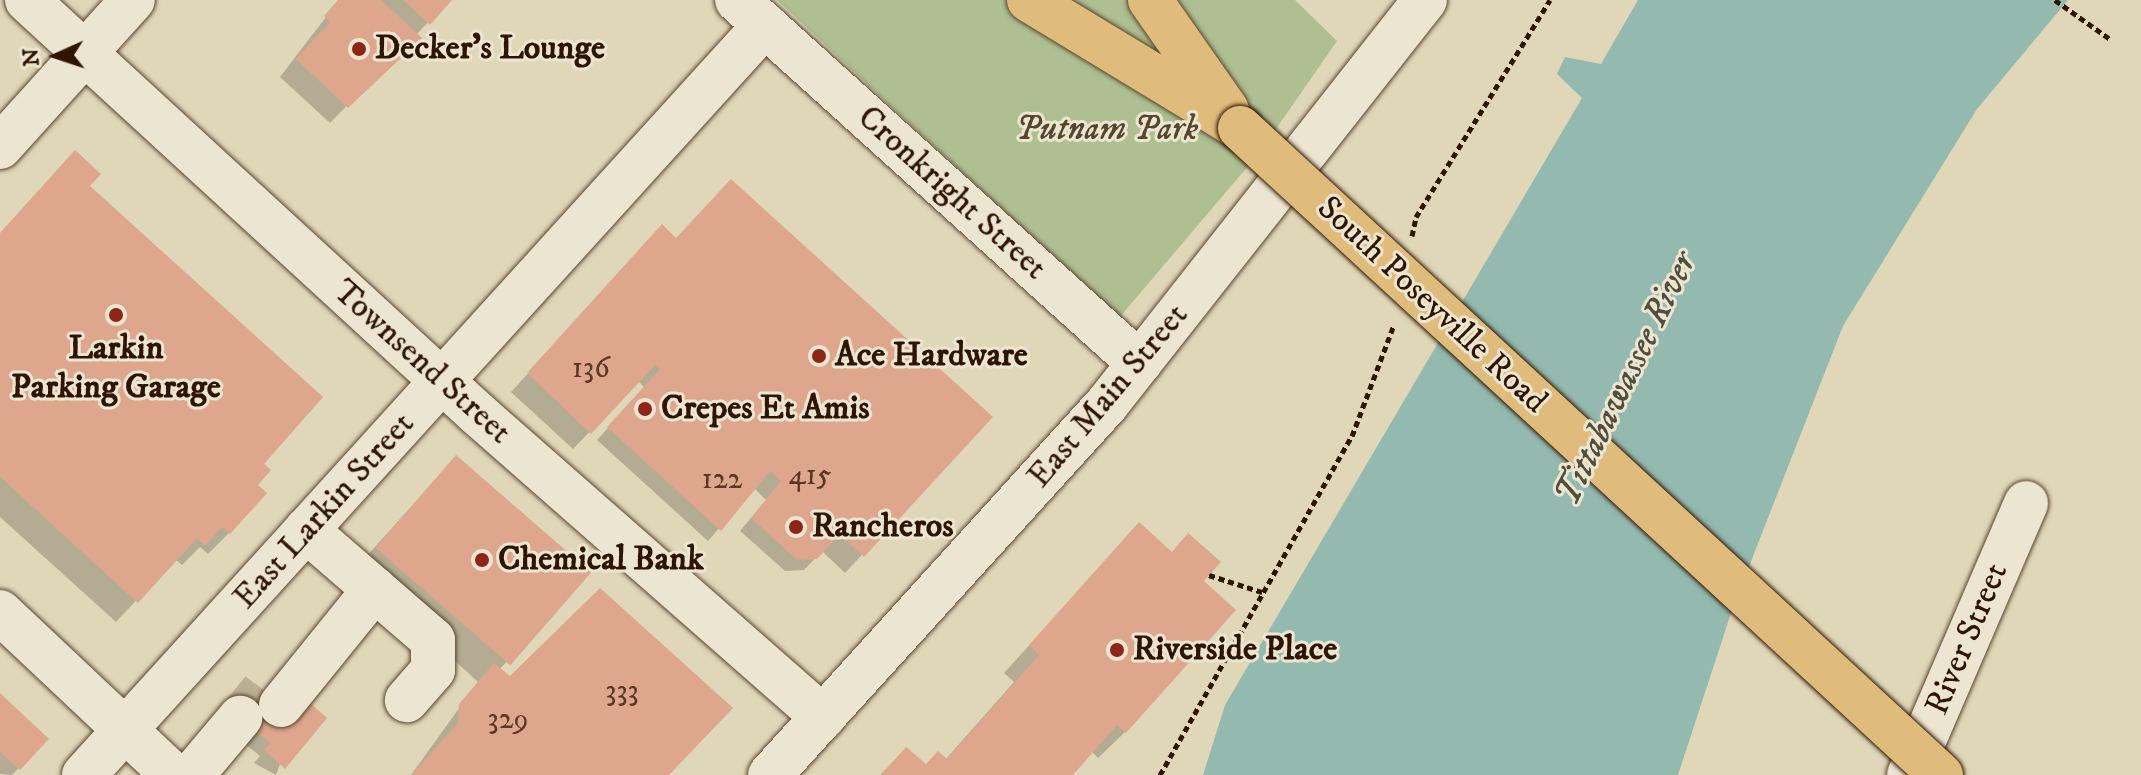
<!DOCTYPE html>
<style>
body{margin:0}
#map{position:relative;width:2141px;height:775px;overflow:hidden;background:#e0d7b8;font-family:"IM FELL DW Pica",serif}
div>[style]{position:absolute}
.green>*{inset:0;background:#aebf92}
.water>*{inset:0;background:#94baaf}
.shadow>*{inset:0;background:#0003}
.building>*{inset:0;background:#dda68d;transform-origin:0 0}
.minor-tunnel>*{height:44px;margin-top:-22px;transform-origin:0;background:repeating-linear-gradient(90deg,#bcb093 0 44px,transparent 0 66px)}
.path>*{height:5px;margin-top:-2.5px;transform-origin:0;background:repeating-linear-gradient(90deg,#2e1401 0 6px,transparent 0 10px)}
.roads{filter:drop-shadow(0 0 2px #5a452f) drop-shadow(0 0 2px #5a452f)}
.minor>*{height:44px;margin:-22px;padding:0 22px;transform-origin:22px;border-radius:22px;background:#ebe5d1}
.major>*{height:44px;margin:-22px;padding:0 22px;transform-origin:22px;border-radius:22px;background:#e0bc7c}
.bridges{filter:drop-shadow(0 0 2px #2e1401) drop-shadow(0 0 2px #2e1401)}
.major-bridge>*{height:44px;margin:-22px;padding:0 22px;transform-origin:22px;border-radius:22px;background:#e0bc7c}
.dots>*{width:22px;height:22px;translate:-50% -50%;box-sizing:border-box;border:4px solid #ebe5d1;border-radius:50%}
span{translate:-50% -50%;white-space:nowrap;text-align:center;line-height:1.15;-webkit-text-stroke:6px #ebe5d1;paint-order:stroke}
.number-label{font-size:30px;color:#5a3824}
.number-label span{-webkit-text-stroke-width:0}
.poi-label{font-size:34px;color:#2e1401;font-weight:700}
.left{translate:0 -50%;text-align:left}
.park-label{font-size:34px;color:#54472c;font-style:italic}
.street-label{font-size:34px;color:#2e1401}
.water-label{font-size:36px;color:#524e3e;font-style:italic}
.north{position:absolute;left:16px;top:16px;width:80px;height:80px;-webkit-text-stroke:6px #ebe5d1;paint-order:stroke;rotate:267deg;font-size:22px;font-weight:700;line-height:32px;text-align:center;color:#2e1401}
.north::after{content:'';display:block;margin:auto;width:28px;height:36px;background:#2e1401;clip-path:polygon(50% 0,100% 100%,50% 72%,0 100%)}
</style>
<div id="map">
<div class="green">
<i style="clip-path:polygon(777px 0,1295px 0,1337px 41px,1260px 152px,1119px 318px)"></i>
</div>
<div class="water">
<i style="clip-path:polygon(1638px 0,2068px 0,1977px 109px,1843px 326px,1732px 610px,1678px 775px,1203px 775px,1225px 705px,1582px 98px,1557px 74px,1565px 57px,1601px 64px)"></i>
</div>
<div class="shadow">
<i style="clip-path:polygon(339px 0,450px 0,330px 123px,280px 77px)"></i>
<i style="clip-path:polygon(87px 186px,261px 464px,229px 533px,208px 554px,200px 547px,182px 565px,175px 559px,116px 622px,0 517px,0 234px)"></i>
<i style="clip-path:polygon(675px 240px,990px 417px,845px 573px,822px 551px,804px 570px,785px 571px,740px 531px,766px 500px,754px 488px,708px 541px,597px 440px,645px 388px,638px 381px,573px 449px,511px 392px,614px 280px)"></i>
<i style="clip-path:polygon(456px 457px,588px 574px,499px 670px,668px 775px,411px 775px,478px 682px,355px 569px)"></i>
<i style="clip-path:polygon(1139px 525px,1201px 581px,1125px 732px,1098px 758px,1091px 751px,1070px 775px,880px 775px,906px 749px,925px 766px,945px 760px,1014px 682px,1004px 673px)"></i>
<i style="clip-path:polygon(0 696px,46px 739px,12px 775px,0 774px)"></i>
<i style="clip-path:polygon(296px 720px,276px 775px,254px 763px,260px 756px,221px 724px)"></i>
</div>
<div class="building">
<i style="clip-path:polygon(338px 0,381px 0,422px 38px,348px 108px,296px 59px,330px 22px,324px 16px)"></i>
<i style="clip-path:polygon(403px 0,452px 0,430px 25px)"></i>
<i style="clip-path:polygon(75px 150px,101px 174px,90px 186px,323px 397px,264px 464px,271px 470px,258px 485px,267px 493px,230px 534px,222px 527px,205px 546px,197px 538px,138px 603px,0 477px,0 233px)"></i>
<i style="clip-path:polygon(731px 179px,993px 417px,864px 557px,840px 535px,817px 559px,797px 560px,751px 518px,781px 481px,770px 471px,721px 531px,629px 447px,607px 427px,660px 369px,655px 365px,591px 434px,527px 373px,662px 224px,676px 238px)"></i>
<i style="left:456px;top:455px;width:179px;height:123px;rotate:41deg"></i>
<i style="clip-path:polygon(1139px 522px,1172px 552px,1188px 533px,1221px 562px,1204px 581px,1236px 610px,1126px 733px,1117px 725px,1073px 775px,881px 775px,906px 747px,926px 764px,938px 751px,947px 759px,1039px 655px,1029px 645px)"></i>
<i style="clip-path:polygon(600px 588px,733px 708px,669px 775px,411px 775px,458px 723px,459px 704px,494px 663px,510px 676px)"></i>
<i style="clip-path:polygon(255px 683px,297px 718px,310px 703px,327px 718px,285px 769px,264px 750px,270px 743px,231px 711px)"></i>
<i style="clip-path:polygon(0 693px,49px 739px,20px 770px,0 752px)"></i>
</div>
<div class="minor-tunnel">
<i style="left:240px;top:718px;width:36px;rotate:-51deg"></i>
</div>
<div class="path">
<i style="left:2055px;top:0;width:67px;rotate:35.3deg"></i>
<i style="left:1412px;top:236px;width:19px;rotate:-78deg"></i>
<i style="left:1416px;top:217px;width:255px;rotate:-58.3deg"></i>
<i style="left:1209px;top:575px;width:56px;rotate:17.8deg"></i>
<i style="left:1160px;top:775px;width:390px;rotate:-60.5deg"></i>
<i style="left:1352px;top:436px;width:119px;rotate:-69.3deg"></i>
</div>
<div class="roads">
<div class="minor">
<i style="left:27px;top:0;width:614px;rotate:42.56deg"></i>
<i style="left:479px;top:415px;width:458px;rotate:41.3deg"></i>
<i style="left:737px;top:0;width:542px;rotate:42.08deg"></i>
<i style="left:0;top:147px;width:198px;rotate:-47.9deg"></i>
<i style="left:306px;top:530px;width:168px;rotate:40.9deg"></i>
<i style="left:433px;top:640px;width:30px;rotate:90deg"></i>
<i style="left:433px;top:670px;width:40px;rotate:131deg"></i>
<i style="left:0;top:612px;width:238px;rotate:43.3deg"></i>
<i style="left:281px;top:705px;width:149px;rotate:-51deg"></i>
<i style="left:84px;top:775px;width:1013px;rotate:-47.76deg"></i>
<i style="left:192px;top:775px;width:75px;rotate:-49.9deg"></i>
<i style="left:770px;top:775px;width:501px;rotate:-47.75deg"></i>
<i style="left:1107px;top:404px;width:514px;rotate:-51.79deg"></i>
<i style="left:1909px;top:775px;width:296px;rotate:-66.7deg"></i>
</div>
<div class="major">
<i style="left:1029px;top:0;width:247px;rotate:31.2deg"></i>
<i style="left:1150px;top:0;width:134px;rotate:55deg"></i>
</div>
</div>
<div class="bridges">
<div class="major-bridge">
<i style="left:1240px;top:128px;width:954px;rotate:42.71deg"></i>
</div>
</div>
<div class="dots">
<i style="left:359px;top:49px;background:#8f2418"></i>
<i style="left:116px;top:315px;background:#8f2418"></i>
<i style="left:819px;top:356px;background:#8f2418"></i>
<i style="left:645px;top:409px;background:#8f2418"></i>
<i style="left:796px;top:527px;background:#8f2418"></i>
<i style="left:482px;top:560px;background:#8f2418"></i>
<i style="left:1117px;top:650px;background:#8f2418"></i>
</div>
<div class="number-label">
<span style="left:591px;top:369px">136</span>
<span style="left:810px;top:476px">415</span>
<span style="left:722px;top:480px">122</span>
<span style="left:622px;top:692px">333</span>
<span style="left:508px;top:720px">329</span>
</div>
<div class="poi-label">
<span class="left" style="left:375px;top:49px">Decker's Lounge</span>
<span style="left:116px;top:368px">Larkin<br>Parking Garage</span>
<span class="left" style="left:835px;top:356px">Ace Hardware</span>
<span class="left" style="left:661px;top:409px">Crepes Et Amis</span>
<span class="left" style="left:812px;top:527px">Rancheros</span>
<span class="left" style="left:498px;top:560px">Chemical Bank</span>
<span class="left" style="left:1133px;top:650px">Riverside Place</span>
</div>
<div class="park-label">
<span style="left:1107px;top:130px">Putnam Park</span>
</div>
<div class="street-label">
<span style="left:952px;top:193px;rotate:42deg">Cronkright Street</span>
<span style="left:1432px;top:305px;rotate:43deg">South Poseyville Road</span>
<span style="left:422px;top:362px;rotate:42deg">Townsend Street</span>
<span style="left:1108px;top:396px;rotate:-50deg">East Main Street</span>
<span style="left:324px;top:511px;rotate:-48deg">East Larkin Street</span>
<span style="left:1967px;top:639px;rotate:-67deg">River Street</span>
</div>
<div class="water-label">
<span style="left:1626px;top:379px;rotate:-64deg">Tittabawassee River</span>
</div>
<div class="north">N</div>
</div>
